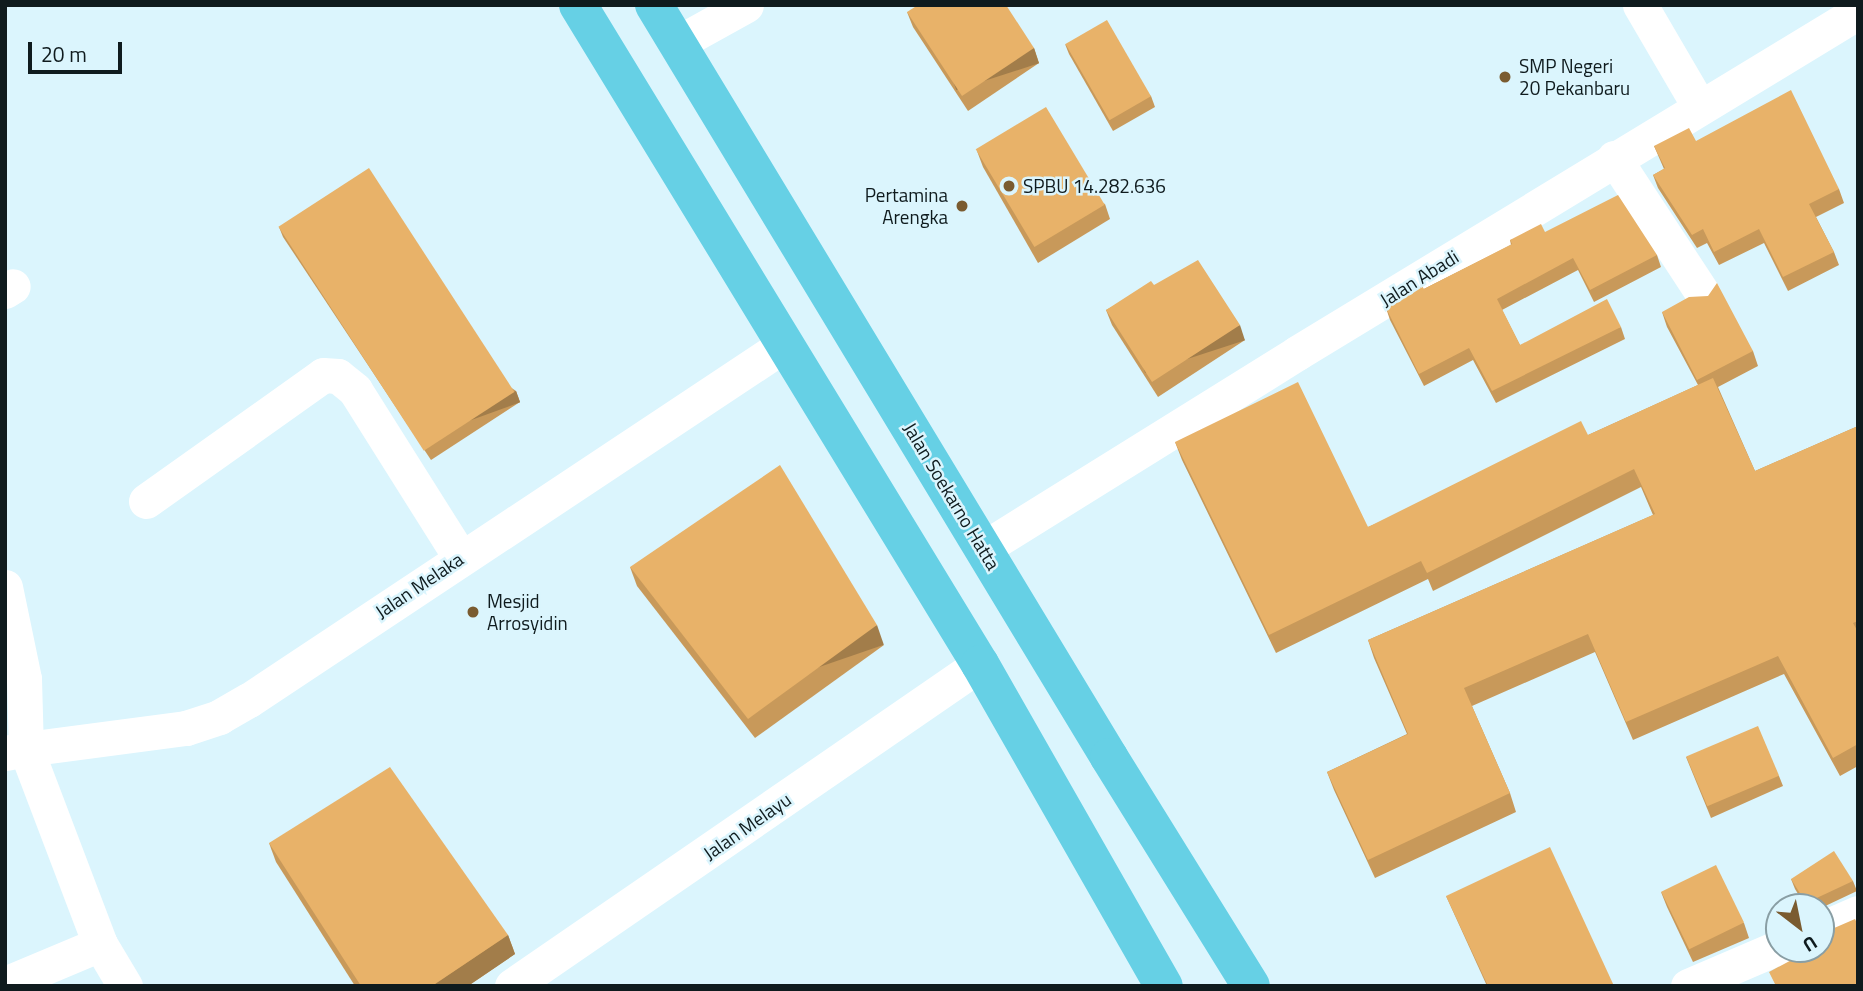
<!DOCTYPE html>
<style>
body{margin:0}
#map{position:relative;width:1863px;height:991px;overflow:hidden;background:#dbf5fd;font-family:"Titillium Web",sans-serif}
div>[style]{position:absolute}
.minor>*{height:35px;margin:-17.5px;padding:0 17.5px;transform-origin:17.5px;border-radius:17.5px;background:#fff}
.primary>*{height:38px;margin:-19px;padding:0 19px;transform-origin:19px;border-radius:19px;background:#66d0e5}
.wall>*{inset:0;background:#c8995a}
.shaded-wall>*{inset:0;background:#a27d4a;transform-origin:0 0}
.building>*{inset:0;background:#e8b269;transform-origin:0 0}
.dots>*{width:19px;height:19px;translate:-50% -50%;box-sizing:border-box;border:4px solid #dbf5fd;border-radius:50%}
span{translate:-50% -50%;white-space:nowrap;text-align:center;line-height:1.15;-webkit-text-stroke:5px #dbf5fd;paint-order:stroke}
.poi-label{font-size:19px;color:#0f1b1e}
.left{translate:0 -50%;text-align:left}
.right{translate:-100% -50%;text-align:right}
.street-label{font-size:19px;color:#0f1b1e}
.frame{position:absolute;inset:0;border:7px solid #0f1b1e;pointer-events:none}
.north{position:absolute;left:1765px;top:893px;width:70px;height:70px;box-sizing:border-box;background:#dbf5fd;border:2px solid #899ea4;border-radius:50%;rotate:148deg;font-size:19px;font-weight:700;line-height:28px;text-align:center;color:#0f1b1e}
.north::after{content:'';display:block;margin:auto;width:24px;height:32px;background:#7a5b30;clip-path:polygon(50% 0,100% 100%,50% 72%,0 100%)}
.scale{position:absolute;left:28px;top:42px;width:94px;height:32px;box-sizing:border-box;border:4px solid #0f1b1e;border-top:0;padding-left:9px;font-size:21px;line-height:24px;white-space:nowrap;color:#0f1b1e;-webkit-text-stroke:5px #dbf5fd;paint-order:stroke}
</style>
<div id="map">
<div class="minor">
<i style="left:1640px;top:5px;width:117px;rotate:59.7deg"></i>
<i style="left:676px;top:44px;width:80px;rotate:-29.1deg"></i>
<i style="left:1614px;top:158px;width:163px;rotate:56.8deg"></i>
<i style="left:5px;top:291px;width:9px;rotate:-32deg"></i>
<i style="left:146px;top:501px;width:217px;rotate:-35.4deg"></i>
<i style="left:323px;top:375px;width:15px;rotate:4deg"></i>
<i style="left:338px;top:376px;width:22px;rotate:39deg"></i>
<i style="left:355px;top:390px;width:197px;rotate:57.8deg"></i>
<i style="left:984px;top:548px;width:369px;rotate:-31.9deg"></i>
<i style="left:1297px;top:353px;width:657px;rotate:-31.29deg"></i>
<i style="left:5px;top:587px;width:94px;rotate:78.3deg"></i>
<i style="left:24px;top:679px;width:70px;rotate:88.4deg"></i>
<i style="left:26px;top:749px;width:21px;rotate:169deg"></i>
<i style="left:1821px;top:929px;width:40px;rotate:-23.4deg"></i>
<i style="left:5px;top:984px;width:103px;rotate:-22.8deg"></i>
<i style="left:125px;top:986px;width:49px;rotate:-120.8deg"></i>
<i style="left:100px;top:944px;width:209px;rotate:-110.8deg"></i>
<i style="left:26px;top:749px;width:161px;rotate:-7.5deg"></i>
<i style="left:186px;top:728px;width:35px;rotate:-18deg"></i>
<i style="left:219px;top:717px;width:34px;rotate:-30deg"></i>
<i style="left:249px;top:700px;width:642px;rotate:-33.57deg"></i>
<i style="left:512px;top:986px;width:568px;rotate:-34.53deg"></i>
<i style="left:1688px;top:986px;width:99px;rotate:-23.2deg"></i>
</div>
<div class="primary">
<i style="left:578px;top:5px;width:772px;rotate:58.62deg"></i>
<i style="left:980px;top:664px;width:371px;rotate:60.3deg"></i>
<i style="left:654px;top:5px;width:879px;rotate:58.82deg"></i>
<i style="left:1109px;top:757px;width:269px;rotate:58.2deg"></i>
</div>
<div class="wall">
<i style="clip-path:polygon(907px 12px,1034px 48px,1039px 63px,968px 111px,913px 27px)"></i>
<i style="clip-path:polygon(1065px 44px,1151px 96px,1155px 107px,1113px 131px,1069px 54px)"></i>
<i style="clip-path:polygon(1696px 141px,1839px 189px,1844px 203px,1816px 217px,1834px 252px,1839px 265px,1788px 291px,1764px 243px,1719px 265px,1707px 243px,1697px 248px,1658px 188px,1653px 175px,1664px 169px,1654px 146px)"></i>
<i style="clip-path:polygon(977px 151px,1105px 204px,1110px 219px,1038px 263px,983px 167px)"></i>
<i style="clip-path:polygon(279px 227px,516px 391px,520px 402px,431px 460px,283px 237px)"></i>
<i style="clip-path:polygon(1545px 232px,1657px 255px,1661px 267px,1594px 302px,1578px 270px,1502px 310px,1520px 345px,1621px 327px,1625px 339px,1496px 403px,1473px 360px,1424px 386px,1390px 320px,1386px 308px,1511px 245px,1510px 240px)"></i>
<i style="clip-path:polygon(1154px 285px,1245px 340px,1158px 397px,1112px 325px,1106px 310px)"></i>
<i style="clip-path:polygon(1662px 312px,1753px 351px,1758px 366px,1718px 387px,1755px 471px,1858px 426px,1858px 766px,1840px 776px,1784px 674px,1633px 740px,1595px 652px,1472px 706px,1510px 793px,1516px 812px,1375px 878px,1334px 790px,1327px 772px,1407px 734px,1374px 658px,1368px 640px,1653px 515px,1641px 487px,1433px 591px,1428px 579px,1276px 653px,1182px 460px,1175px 442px,1368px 527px,1588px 435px,1698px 385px,1667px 327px)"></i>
<i style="clip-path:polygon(630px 567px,884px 645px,755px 738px,637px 586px)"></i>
<i style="clip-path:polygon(1686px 757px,1779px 776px,1783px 786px,1711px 818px)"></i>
<i style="clip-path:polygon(269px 843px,508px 935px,515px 954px,468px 986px,355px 986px,276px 862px)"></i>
<i style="clip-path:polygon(1791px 879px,1853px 881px,1857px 891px,1821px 908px,1806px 907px,1795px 889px)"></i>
<i style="clip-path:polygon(1661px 892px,1744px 923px,1749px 938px,1693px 962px,1667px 907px)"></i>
<i style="clip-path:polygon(1446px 896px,1614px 986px,1487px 986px)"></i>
</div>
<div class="shaded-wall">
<i style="left:1034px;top:48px;width:16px;height:87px;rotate:72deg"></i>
<i style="left:1240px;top:325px;width:16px;height:105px;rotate:72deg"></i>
<i style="left:516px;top:391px;width:12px;height:107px;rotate:70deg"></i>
<i style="left:877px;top:625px;width:21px;height:160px;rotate:71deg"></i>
<i style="clip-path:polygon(508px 935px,515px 954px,468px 986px,432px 986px)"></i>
</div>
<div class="building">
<i style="clip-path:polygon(918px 5px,1006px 5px,1034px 48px,962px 96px,907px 12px)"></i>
<i style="left:1107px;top:20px;width:88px;height:48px;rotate:60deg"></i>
<i style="clip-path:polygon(1791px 90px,1839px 189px,1809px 204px,1834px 252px,1783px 277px,1759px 229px,1714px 252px,1703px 229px,1692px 235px,1653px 175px,1665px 168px,1654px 146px,1689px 128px,1696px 141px)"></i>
<i style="left:1046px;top:107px;width:114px;height:82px;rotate:59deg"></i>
<i style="left:369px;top:168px;width:267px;height:108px;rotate:57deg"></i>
<i style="clip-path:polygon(1618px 195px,1657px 255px,1590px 290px,1573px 258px,1497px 299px,1520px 345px,1607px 299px,1621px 327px,1492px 391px,1469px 348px,1419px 374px,1386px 308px,1422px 286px,1424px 289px,1512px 244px,1510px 240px,1541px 224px,1545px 232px)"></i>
<i style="clip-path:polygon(1198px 260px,1240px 325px,1152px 382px,1106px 310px,1151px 281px,1154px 285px)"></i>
<i style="clip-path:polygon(1717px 283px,1753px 351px,1697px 380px,1662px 312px,1689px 297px,1708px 296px)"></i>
<i style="clip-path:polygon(1713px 378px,1755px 471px,1858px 426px,1858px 621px,1853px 623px,1858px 632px,1858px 744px,1833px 758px,1778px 656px,1626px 722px,1588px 634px,1464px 688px,1510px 793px,1368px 860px,1327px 772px,1408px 734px,1368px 640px,1655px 514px,1634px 469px,1427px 573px,1421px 561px,1269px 635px,1175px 442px,1298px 382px,1368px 527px,1581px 421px,1588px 435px)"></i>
<i style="clip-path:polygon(780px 465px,877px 625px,748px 719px,630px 567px)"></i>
<i style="left:1758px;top:726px;width:54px;height:78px;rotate:67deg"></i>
<i style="clip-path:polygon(390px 767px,508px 935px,432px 986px,361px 986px,269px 843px)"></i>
<i style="clip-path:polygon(1550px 847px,1614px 986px,1488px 986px,1446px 896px)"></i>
<i style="clip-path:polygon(1834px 851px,1853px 881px,1806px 903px,1791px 879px)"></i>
<i style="left:1716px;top:865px;width:64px;height:61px;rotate:64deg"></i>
<i style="clip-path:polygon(1855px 919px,1858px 925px,1858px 986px,1776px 986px,1769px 972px,1812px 949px,1821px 949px,1821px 944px,1830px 939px,1825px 932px)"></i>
</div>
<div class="dots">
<i style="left:1505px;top:77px;background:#7a5b30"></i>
<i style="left:1009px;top:186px;background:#7a5b30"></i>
<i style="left:962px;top:206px;background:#7a5b30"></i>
<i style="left:473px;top:612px;background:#7a5b30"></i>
</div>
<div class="poi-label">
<span class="left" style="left:1519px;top:77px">SMP Negeri<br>20 Pekanbaru</span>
<span class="left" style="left:1023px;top:186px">SPBU 14.282.636</span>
<span class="right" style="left:948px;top:206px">Pertamina<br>Arengka</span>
<span class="left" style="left:487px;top:612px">Mesjid<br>Arrosyidin</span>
</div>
<div class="street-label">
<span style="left:1419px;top:278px;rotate:-32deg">Jalan Abadi</span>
<span style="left:952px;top:496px;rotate:59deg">Jalan Soekarno Hatta</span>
<span style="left:419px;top:585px;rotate:-34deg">Jalan Melaka</span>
<span style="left:747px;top:826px;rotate:-35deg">Jalan Melayu</span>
</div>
<div class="frame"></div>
<div class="north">U</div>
<div class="scale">20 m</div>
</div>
